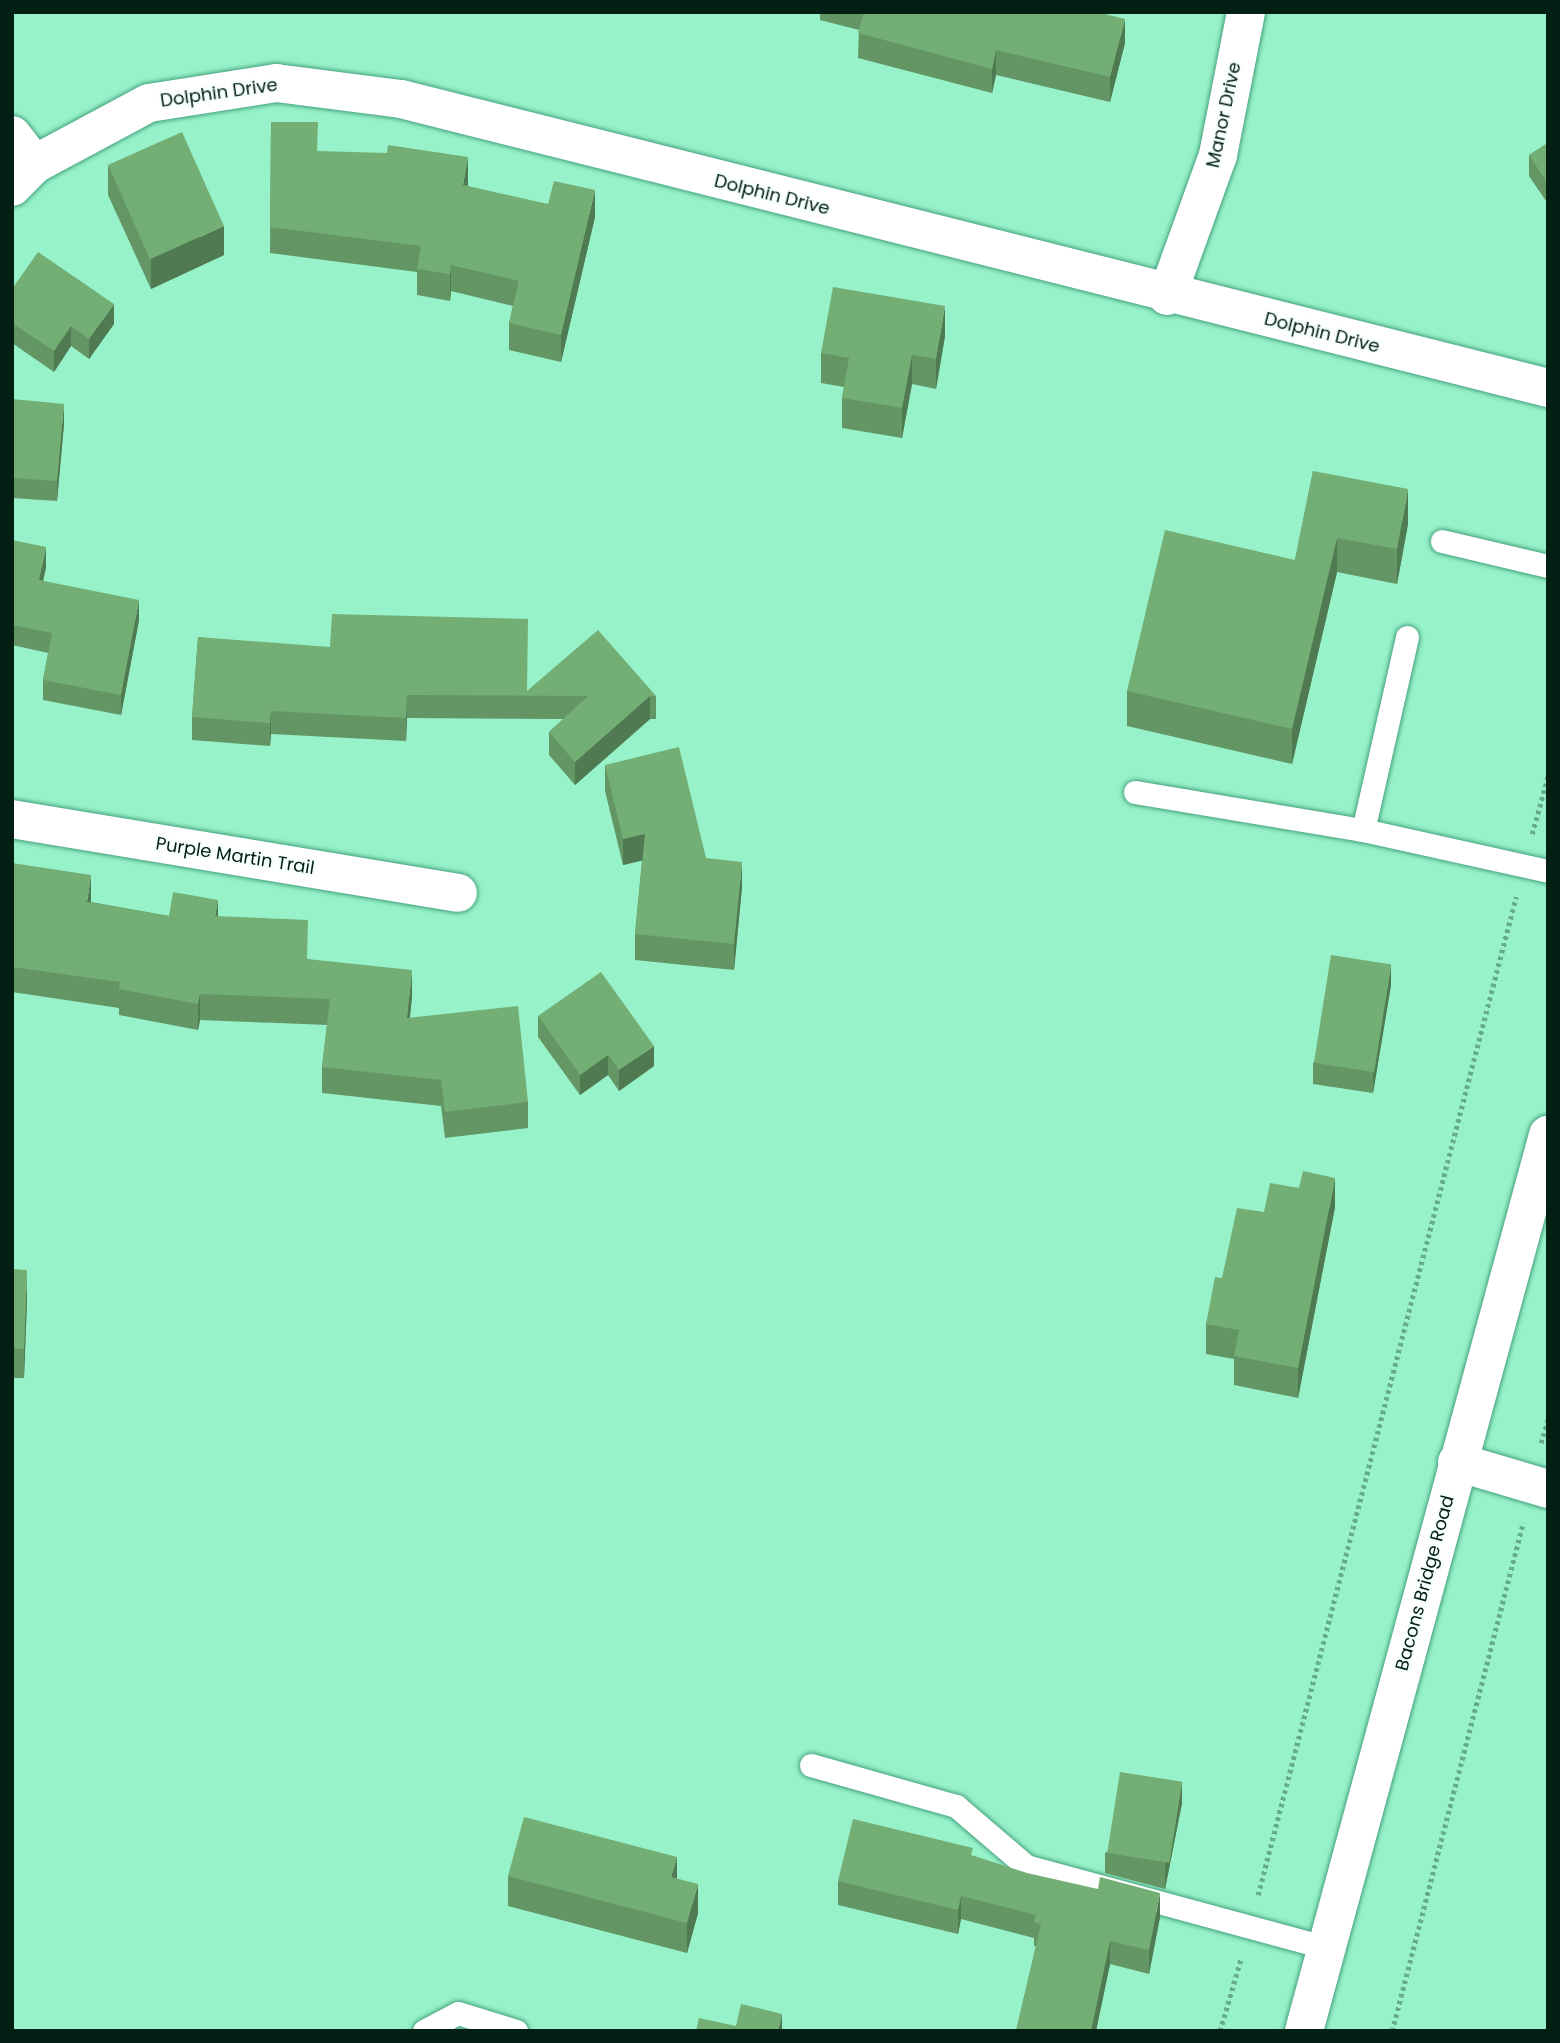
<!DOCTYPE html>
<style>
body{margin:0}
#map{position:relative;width:1560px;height:2043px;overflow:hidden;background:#97f2ca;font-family:Poppins,sans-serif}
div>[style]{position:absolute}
.path>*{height:4.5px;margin-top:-2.25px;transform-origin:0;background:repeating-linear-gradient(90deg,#65ab8d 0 3.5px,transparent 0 7px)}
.roads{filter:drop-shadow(0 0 2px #45a17d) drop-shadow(0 0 2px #45a17d)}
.lane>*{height:23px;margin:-11.5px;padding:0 11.5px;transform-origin:11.5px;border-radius:11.5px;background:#fff}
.street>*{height:38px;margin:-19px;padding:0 19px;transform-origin:19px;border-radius:19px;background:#fff}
.secondary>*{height:38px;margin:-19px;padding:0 19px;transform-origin:19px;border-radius:19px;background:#fff}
.wall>*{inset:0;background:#639664}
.shaded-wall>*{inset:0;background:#507a51}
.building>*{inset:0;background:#73ae74;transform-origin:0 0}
span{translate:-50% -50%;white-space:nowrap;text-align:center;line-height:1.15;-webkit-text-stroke:5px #f6fffb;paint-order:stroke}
.street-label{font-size:18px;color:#031f14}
.frame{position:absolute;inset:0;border:14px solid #031f14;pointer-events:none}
</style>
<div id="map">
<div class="path">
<i style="left:1532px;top:834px;width:60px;rotate:-74.6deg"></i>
<i style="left:1541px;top:1443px;width:26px;rotate:-74deg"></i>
<i style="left:1258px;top:1895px;width:1031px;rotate:-75.51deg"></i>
<i style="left:1220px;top:2031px;width:76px;rotate:-74deg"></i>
<i style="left:1392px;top:2031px;width:525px;rotate:-75.54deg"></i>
</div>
<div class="roads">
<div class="lane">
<i style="left:1442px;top:541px;width:109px;rotate:13.3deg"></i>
<i style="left:1407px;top:637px;width:198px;rotate:102.8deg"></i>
<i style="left:1363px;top:830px;width:189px;rotate:12.5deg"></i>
<i style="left:1135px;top:792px;width:231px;rotate:9.5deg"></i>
<i style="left:811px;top:1765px;width:151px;rotate:15.8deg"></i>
<i style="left:956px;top:1806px;width:92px;rotate:40.6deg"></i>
<i style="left:1026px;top:1866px;width:313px;rotate:15.2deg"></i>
<i style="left:424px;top:2031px;width:38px;rotate:-28deg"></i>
<i style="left:458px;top:2013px;width:61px;rotate:17.2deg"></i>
</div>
<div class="street">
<i style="left:12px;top:135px;width:37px;rotate:52deg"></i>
<i style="left:12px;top:187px;width:33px;rotate:-45deg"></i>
<i style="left:35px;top:164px;width:129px;rotate:-28.2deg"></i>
<i style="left:149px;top:103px;width:129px;rotate:-8.9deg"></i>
<i style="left:276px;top:83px;width:126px;rotate:7.3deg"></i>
<i style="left:401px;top:99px;width:1183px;rotate:14.14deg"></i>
<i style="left:1167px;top:296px;width:150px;rotate:-70.1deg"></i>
<i style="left:1218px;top:155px;width:146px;rotate:-78.9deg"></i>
<i style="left:12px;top:819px;width:452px;rotate:9.4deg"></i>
<i style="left:1457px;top:1462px;width:95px;rotate:16.5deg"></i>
</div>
<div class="secondary">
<i style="left:1304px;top:2031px;width:929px;rotate:-74.77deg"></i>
</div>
</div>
<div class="wall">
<i style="clip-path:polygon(820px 12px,1097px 12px,1125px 43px,1110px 102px,996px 75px,992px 93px,858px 58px,859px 30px,820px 20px)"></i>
<i style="clip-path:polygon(271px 122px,318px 151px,468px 184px,467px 186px,595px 217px,561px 362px,509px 350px,509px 323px,513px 306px,451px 291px,450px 301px,417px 295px,417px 272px,270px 253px)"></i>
<i style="clip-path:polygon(1548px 143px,1548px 204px,1529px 176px,1529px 155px)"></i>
<i style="clip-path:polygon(108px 166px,224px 255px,151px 289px,108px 195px)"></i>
<i style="clip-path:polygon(12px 289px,114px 324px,89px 359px,71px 346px,54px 372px,12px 343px)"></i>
<i style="clip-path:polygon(945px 336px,936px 389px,912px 384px,902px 438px,842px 428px,842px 398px,844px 387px,821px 383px,821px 353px)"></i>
<i style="clip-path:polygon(12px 399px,64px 424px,57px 501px,12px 498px)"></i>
<i style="clip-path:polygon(1313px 471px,1408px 524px,1397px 584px,1337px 572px,1292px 764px,1127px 726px,1127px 691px,1295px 560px)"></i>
<i style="clip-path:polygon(12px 540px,46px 567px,43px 581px,139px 620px,121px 715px,43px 700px,43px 680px,48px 653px,12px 645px)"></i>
<i style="clip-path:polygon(198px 637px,527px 691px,656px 696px,656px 719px,650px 719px,575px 785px,549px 755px,549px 732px,563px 719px,407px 718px,406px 741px,271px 734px,270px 746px,192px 740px,192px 717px)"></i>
<i style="clip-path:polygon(605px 765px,706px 858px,742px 887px,734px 970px,635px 960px,635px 934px,642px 860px,623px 865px,605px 791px)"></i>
<i style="clip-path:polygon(12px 863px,91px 902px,169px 916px,218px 916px,308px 959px,412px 996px,410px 1018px,528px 1102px,528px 1128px,445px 1138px,441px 1106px,322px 1093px,322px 1067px,327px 1025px,200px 1020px,198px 1030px,119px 1015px,119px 1008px,12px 992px)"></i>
<i style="clip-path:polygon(1391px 985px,1373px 1093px,1313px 1084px,1313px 1063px)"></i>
<i style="clip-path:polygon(538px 1016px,654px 1066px,619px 1091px,608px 1075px,580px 1095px,538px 1037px)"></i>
<i style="clip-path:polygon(1335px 1207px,1298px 1398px,1234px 1385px,1234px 1359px,1206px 1354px,1206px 1324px,1222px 1278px,1264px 1212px)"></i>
<i style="clip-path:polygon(12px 1269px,27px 1299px,24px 1378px,12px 1378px)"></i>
<i style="clip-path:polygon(1182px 1803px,1165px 1889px,1105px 1873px,1105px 1853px)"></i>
<i style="clip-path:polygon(973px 1856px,1160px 1917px,1149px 1974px,1110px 1964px,1096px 2031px,1016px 2031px,1036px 1946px,1034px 1946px,1034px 1938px,961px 1919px,958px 1934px,838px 1905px,838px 1881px)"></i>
<i style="clip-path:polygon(508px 1876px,677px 1879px,698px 1913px,687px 1953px,508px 1906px)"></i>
</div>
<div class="shaded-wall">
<i style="clip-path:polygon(1125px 19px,1125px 43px,1110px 102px,1110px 77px)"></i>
<i style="clip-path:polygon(996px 50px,996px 75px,992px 93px,992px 69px)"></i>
<i style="clip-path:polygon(468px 157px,468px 184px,463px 212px,463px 185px)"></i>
<i style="clip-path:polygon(595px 190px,595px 217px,561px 362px,561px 335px)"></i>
<i style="clip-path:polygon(224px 226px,224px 255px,151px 289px,151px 259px)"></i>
<i style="clip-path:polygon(451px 265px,451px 291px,450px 301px,450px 274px)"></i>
<i style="clip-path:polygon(114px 304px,114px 324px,89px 359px,89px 339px)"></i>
<i style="clip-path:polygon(945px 306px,945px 336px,936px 389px,936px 359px)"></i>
<i style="clip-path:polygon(71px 326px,71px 346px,54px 372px,54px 351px)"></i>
<i style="clip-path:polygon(912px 355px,912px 384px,902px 438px,902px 408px)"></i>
<i style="clip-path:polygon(64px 404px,64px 424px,57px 501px,57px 481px)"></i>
<i style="clip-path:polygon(1408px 489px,1408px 524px,1397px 584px,1397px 549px)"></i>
<i style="clip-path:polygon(1337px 538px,1337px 572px,1292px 764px,1292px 729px)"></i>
<i style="clip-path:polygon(46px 547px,46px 567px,39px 601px,39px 580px)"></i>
<i style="clip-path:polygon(139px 600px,139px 620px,121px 715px,121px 695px)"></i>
<i style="clip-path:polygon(407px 695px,407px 718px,406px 741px,406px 718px)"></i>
<i style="clip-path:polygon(650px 696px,650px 719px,575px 785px,575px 762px)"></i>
<i style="clip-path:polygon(271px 711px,271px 734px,270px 746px,270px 723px)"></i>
<i style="clip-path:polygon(645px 834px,645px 860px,623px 865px,623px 839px)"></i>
<i style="clip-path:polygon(742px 862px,742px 887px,734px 970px,734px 944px)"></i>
<i style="clip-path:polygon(91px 875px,91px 900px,87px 927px,87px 902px)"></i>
<i style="clip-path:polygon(218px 900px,218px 926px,215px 916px)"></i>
<i style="clip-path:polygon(1391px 965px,1391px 985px,1373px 1093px,1373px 1073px)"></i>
<i style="clip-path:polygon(412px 970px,412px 996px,407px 1044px,407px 1018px)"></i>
<i style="clip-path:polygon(200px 994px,200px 1020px,198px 1030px,198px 1004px)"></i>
<i style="clip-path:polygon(654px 1046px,654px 1066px,619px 1091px,619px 1070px)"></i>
<i style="clip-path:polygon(608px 1055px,608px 1075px,580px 1095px,580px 1075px)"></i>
<i style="clip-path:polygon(1335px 1178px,1335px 1207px,1298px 1398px,1298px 1368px)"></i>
<i style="clip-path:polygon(27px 1270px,27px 1299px,24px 1378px,24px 1349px)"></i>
<i style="clip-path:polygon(1182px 1782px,1182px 1803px,1165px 1889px,1165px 1869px)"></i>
<i style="clip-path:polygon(677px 1857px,677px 1886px,671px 1877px)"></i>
<i style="clip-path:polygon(698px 1884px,698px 1913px,687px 1953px,687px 1923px)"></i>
<i style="clip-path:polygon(1160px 1893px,1160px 1917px,1149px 1974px,1149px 1950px)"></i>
<i style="clip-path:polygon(961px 1896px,961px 1919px,958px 1934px,958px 1910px)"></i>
<i style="clip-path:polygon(1110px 1941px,1110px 1964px,1096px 2031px,1091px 2031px)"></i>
<i style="clip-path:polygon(782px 2014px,782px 2031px,778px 2031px)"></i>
</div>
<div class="building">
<i style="clip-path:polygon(864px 12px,1097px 12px,1125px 19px,1110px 77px,996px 50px,992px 69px,858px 33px)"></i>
<i style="clip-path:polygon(271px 122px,318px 122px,317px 151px,387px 153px,388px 145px,468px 157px,463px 185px,548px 204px,554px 181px,595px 190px,561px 335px,509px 323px,519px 281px,451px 265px,450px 274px,417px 269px,421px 246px,270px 227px)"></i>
<i style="left:182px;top:132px;width:103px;height:81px;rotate:66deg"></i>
<i style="clip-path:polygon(1548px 143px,1548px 184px,1529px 155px)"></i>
<i style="clip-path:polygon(38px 252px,114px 304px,89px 339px,71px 326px,54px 351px,12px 323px,12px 289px)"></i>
<i style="clip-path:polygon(833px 287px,945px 306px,936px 359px,912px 355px,902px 408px,842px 398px,849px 358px,821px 353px)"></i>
<i style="clip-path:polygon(12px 399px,64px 404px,57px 481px,12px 478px)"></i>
<i style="clip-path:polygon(1313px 471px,1408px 489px,1397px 549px,1337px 538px,1292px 729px,1127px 691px,1165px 530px,1295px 560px)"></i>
<i style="clip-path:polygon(12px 540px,46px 547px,39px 580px,139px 600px,121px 695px,43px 680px,52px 633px,12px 625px)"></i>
<i style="clip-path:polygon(332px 614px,528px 619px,527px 691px,598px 630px,656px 696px,650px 696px,575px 762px,549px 732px,588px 696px,407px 695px,406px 718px,271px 711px,270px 723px,192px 717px,198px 637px,330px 647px)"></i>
<i style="clip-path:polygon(679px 747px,706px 858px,742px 862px,734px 944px,635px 934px,645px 834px,623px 839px,605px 765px)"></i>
<i style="clip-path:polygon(12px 863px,91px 875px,87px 902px,169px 916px,173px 892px,218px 900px,215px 916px,308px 920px,307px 959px,412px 970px,407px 1018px,518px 1006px,528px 1102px,445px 1112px,441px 1080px,322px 1067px,330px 999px,200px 994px,198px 1004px,119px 989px,120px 982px,12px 967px)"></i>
<i style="left:1331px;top:955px;width:61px;height:109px;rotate:9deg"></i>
<i style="clip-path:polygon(601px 972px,654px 1046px,619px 1070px,608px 1055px,580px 1075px,538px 1016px)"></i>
<i style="clip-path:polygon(1303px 1171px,1335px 1178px,1298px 1368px,1234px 1356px,1239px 1330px,1206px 1324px,1215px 1277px,1222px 1278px,1237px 1208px,1264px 1212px,1270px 1183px,1299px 1188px)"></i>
<i style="clip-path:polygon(12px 1269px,27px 1270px,24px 1349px,12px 1348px)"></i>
<i style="left:1120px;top:1772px;width:63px;height:82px;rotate:9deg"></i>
<i style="clip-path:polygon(524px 1817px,677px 1857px,671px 1877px,698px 1884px,687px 1923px,508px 1876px)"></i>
<i style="clip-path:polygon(853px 1819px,973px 1848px,971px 1855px,1027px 1873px,1098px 1889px,1100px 1877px,1160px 1893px,1149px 1950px,1110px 1941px,1091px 2031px,1016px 2031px,1041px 1924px,1034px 1922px,1036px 1915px,961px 1896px,958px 1910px,838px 1881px)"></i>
<i style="clip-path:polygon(741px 2004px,782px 2014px,778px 2031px,696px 2031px,699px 2018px,736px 2026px)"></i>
</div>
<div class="street-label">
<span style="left:219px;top:93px;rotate:-8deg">Dolphin Drive</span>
<span style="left:1224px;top:115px;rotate:-78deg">Manor Drive</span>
<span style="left:772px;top:195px;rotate:14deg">Dolphin Drive</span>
<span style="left:1322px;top:333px;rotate:14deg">Dolphin Drive</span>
<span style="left:235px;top:856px;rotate:9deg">Purple Martin Trail</span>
<span style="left:1425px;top:1583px;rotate:-75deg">Bacons Bridge Road</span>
</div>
<div class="frame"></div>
</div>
